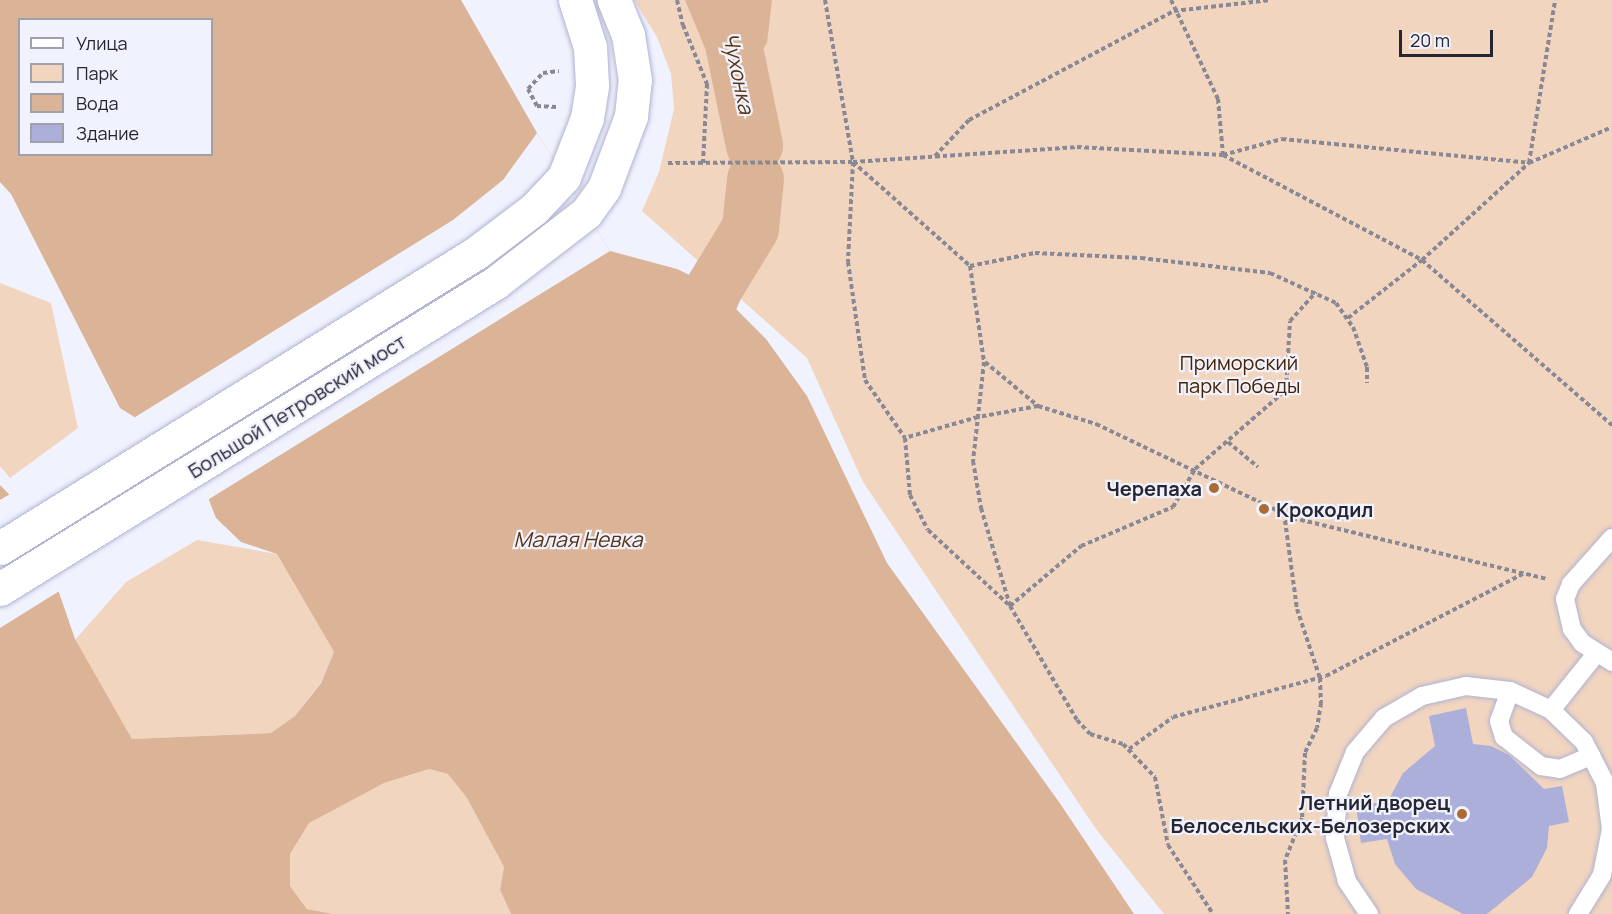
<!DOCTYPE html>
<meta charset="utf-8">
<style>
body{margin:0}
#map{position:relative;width:1612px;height:914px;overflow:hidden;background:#f0f2fe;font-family:Manrope,sans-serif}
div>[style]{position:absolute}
.green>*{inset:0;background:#f2d5bf}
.water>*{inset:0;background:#dbb396}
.pier>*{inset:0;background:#f0f2fe}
.river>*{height:57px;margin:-28.5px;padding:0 28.5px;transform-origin:28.5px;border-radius:28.5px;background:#dbb396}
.building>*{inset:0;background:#abafda}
.path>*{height:4px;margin-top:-2px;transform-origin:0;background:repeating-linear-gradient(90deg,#888995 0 4.5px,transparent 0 7.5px)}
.roads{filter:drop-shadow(0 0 2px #b0b3d1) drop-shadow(0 0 2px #b0b3d1)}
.service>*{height:18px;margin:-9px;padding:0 9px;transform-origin:9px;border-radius:9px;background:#fff}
.tertiary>*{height:33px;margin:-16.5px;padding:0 16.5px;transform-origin:16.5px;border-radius:16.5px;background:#fff}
.dots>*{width:16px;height:16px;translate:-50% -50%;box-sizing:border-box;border:3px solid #f0f2fe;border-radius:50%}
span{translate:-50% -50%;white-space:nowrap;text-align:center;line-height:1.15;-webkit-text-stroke:4.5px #f0f2fe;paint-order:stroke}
.park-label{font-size:20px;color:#472200}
.street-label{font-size:20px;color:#252631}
.poi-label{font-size:20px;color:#252631;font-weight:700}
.right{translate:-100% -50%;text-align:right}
.left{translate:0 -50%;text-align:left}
.water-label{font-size:21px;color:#5a3412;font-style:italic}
.legend{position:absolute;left:18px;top:18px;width:195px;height:138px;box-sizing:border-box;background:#f0f2fe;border:2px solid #9fa0ac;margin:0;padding:8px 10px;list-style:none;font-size:18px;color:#252631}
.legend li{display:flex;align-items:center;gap:12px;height:30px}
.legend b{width:30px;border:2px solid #9fa0ac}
.scale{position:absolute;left:1399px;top:30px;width:94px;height:27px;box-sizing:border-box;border:3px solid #252631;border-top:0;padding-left:8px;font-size:18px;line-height:21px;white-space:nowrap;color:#252631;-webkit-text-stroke:4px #f0f2fe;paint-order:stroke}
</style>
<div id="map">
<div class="green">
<i style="clip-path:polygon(634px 0,1612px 0,1612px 914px,1164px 914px,1096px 829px,863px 482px,807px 358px,642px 211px,659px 172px,674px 109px,671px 74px,657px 37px)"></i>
<i style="clip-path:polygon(0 283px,51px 303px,78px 428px,10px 478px,0 466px)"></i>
<i style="clip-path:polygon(197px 540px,277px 554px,334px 652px,321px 682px,295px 716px,272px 733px,132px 739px,75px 640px,126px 582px)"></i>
<i style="clip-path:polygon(429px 769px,448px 774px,467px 798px,504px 867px,500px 890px,511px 914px,333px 914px,307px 909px,290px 886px,290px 854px,309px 822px,384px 783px)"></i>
</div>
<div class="water">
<i style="clip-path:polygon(evenodd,0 0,461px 0,537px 133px,610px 251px,677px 269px,714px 287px,766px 339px,807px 396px,887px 563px,1059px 802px,1134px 914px,511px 914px,500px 890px,504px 867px,467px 798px,448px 774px,429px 769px,384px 783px,309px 823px,290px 854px,290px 886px,307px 909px,333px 914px,0 914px,0 485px,34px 520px,75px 639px,132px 739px,271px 733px,295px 716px,321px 683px,334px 652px,277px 554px,241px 542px,216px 518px,190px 452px,120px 408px,11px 194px,0 182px,0 0,20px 20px,212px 20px,212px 154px,20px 154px,20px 20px)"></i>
<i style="clip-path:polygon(685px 0,772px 0,767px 43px,753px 64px,740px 68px,707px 53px)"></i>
</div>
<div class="pier">
<i style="clip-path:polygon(537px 133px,610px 251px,206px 501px,187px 454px,132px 419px,453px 220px,503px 180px)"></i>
<i style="clip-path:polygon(12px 493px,36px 518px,61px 590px,0 628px,0 500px)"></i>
</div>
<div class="river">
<i style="left:724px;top:0;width:148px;rotate:78.3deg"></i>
<i style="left:683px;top:360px;width:79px;rotate:-67deg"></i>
<i style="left:714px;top:287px;width:69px;rotate:-58.6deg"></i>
<i style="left:750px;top:228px;width:49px;rotate:-84.2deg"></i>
</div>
<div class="building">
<i style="clip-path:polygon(1466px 708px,1473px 744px,1491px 746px,1509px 755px,1544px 789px,1562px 786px,1569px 822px,1549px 826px,1547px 848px,1532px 877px,1487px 914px,1463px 914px,1416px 889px,1395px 864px,1387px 839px,1361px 843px,1356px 806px,1388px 801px,1403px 773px,1435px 746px,1429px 716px)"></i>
</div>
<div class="path">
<i style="left:677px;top:0;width:26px;rotate:77deg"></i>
<i style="left:683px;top:25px;width:64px;rotate:67.9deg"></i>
<i style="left:707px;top:84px;width:79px;rotate:92.9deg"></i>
<i style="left:825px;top:0;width:164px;rotate:80.2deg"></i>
<i style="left:853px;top:162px;width:100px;rotate:92.9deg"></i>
<i style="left:848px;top:262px;width:119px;rotate:81.8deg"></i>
<i style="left:865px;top:380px;width:70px;rotate:55.4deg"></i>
<i style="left:1171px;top:0;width:110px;rotate:64.6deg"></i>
<i style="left:1218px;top:99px;width:56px;rotate:84.9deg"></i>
<i style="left:1223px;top:155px;width:225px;rotate:27.8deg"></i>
<i style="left:1422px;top:260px;width:252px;rotate:41deg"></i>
<i style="left:556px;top:107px;width:19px;rotate:-177deg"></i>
<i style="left:537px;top:106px;width:19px;rotate:-118deg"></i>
<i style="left:528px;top:89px;width:22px;rotate:-47deg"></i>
<i style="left:543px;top:73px;width:16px;rotate:-7deg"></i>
<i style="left:935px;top:156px;width:50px;rotate:-46.6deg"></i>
<i style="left:969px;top:120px;width:232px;rotate:-28deg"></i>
<i style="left:1174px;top:11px;width:97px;rotate:-6.5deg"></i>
<i style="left:853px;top:162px;width:157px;rotate:41.6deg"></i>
<i style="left:970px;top:266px;width:97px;rotate:81.7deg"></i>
<i style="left:984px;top:362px;width:100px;rotate:96.3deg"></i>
<i style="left:973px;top:461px;width:48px;rotate:80.3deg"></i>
<i style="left:981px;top:508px;width:102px;rotate:73.5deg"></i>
<i style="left:1010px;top:606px;width:132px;rotate:59.6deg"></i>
<i style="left:1077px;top:720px;width:19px;rotate:47deg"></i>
<i style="left:1090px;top:734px;width:34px;rotate:17deg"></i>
<i style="left:1123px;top:744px;width:46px;rotate:45.9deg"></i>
<i style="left:1155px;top:777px;width:69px;rotate:79.2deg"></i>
<i style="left:1168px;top:845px;width:82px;rotate:56.9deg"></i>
<i style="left:668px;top:163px;width:185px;rotate:-0.3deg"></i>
<i style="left:853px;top:162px;width:225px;rotate:-3.8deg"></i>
<i style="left:1077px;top:147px;width:146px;rotate:3.1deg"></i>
<i style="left:1223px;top:155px;width:61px;rotate:-15.2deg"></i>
<i style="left:1282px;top:139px;width:248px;rotate:5.5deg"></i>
<i style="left:1529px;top:163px;width:165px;rotate:-80.9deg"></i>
<i style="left:970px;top:266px;width:66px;rotate:-11.3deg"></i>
<i style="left:1035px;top:253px;width:106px;rotate:2.7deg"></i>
<i style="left:1141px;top:258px;width:130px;rotate:6.6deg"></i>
<i style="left:1270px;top:273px;width:72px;rotate:24.4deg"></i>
<i style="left:1336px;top:303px;width:29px;rotate:55deg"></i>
<i style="left:1353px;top:327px;width:42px;rotate:70.7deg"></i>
<i style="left:1367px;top:367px;width:16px;rotate:90deg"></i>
<i style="left:1348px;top:318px;width:94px;rotate:-38.1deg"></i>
<i style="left:1422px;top:260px;width:144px;rotate:-42.2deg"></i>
<i style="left:1529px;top:163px;width:90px;rotate:-23.4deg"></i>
<i style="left:985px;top:362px;width:69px;rotate:39.7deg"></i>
<i style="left:1038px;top:406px;width:61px;rotate:17.2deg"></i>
<i style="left:1096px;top:424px;width:218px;rotate:25.5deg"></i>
<i style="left:1293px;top:518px;width:262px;rotate:13.5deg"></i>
<i style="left:1038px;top:406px;width:61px;rotate:169.6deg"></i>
<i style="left:978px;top:417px;width:76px;rotate:164deg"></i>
<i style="left:905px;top:438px;width:57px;rotate:85deg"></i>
<i style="left:910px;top:495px;width:39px;rotate:63deg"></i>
<i style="left:928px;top:530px;width:112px;rotate:42.8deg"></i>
<i style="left:1010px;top:606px;width:93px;rotate:-40.2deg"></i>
<i style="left:1081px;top:546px;width:100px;rotate:-23deg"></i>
<i style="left:1173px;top:507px;width:44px;rotate:-59.9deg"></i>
<i style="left:1195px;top:469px;width:121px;rotate:-41deg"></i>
<i style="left:1286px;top:390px;width:69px;rotate:-86.7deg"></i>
<i style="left:1290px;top:321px;width:39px;rotate:-48deg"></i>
<i style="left:1228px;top:442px;width:39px;rotate:40deg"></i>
<i style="left:1284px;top:513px;width:97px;rotate:82.3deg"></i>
<i style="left:1297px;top:609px;width:73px;rotate:71.6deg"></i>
<i style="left:1320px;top:678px;width:25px;rotate:88deg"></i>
<i style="left:1321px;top:703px;width:25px;rotate:99deg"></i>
<i style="left:1317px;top:728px;width:28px;rotate:116deg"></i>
<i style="left:1305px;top:753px;width:65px;rotate:92.6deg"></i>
<i style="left:1302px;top:818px;width:45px;rotate:112deg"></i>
<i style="left:1285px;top:860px;width:54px;rotate:86.8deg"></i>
<i style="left:1129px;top:749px;width:54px;rotate:-36deg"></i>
<i style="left:1173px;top:717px;width:158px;rotate:-15deg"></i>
<i style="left:1326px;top:676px;width:222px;rotate:-27.4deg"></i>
</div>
<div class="roads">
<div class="service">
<i style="left:1612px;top:538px;width:62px;rotate:131.7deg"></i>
<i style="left:1571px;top:584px;width:16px;rotate:112deg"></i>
<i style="left:1565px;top:599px;width:31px;rotate:77deg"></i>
<i style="left:1572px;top:629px;width:17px;rotate:54deg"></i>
<i style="left:1582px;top:643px;width:36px;rotate:32deg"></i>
<i style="left:1510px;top:691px;width:32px;rotate:110deg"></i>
<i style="left:1499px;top:721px;width:17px;rotate:73deg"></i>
<i style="left:1504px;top:737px;width:47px;rotate:38.1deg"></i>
<i style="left:1541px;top:766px;width:19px;rotate:9deg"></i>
<i style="left:1560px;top:769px;width:34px;rotate:-23deg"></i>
<i style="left:1551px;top:710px;width:70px;rotate:-51.3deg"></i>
<i style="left:1369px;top:914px;width:40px;rotate:-124deg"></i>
<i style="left:1347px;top:881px;width:45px;rotate:-105.6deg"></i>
<i style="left:1335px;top:838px;width:44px;rotate:-86.1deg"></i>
<i style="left:1338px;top:794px;width:45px;rotate:-68deg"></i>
<i style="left:1355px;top:752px;width:45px;rotate:-49.5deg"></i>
<i style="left:1384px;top:718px;width:44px;rotate:-30.1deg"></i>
<i style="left:1422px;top:696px;width:45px;rotate:-12.8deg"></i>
<i style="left:1466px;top:686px;width:44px;rotate:6.5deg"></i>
<i style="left:1510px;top:691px;width:45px;rotate:24.9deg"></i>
<i style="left:1551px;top:710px;width:46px;rotate:44.1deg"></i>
<i style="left:1584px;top:742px;width:46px;rotate:62.9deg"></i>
<i style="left:1605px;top:783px;width:46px;rotate:82.6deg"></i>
<i style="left:1611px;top:829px;width:47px;rotate:101.1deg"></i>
<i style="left:1602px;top:875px;width:46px;rotate:121.6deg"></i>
</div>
<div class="tertiary">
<i style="left:0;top:548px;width:560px;rotate:-31.79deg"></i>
<i style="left:476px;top:253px;width:73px;rotate:-37.2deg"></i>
<i style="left:534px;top:209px;width:44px;rotate:-46.8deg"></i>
<i style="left:564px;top:177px;width:63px;rotate:-68.7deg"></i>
<i style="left:587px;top:118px;width:33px;rotate:-81deg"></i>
<i style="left:592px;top:85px;width:38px;rotate:-93deg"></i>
<i style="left:590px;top:47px;width:49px;rotate:-107.7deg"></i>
<i style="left:0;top:589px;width:582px;rotate:-31.72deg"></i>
<i style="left:495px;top:283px;width:115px;rotate:-37.6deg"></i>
<i style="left:586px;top:213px;width:31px;rotate:-54deg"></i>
<i style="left:604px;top:188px;width:77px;rotate:-69.4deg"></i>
<i style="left:631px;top:116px;width:36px;rotate:-84deg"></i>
<i style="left:635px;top:80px;width:46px;rotate:-98.8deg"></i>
<i style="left:628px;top:35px;width:38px;rotate:-112deg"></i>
</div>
</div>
<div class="dots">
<i style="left:1214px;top:488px;background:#ac6b35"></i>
<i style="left:1264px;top:509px;background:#ac6b35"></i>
<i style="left:1462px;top:814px;background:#ac6b35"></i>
</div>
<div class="park-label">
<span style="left:1239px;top:374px">Приморский<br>парк Победы</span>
</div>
<div class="street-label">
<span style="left:297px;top:406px;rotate:-32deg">Большой Петровский мост</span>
</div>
<div class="poi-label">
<span class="right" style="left:1202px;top:488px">Черепаха</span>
<span class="left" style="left:1276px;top:509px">Крокодил</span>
<span class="right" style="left:1450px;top:814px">Летний дворец<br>Белосельских-Белозерских</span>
</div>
<div class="water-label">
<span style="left:739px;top:73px;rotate:78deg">Чухонка</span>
<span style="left:578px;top:539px">Малая Невка</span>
</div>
<ul class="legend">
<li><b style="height:8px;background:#fff"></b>Улица</li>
<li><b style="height:16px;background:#f2d5bf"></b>Парк</li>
<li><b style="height:16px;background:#dbb396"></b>Вода</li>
<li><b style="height:16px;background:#abafda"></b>Здание</li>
</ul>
<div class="scale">20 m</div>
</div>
